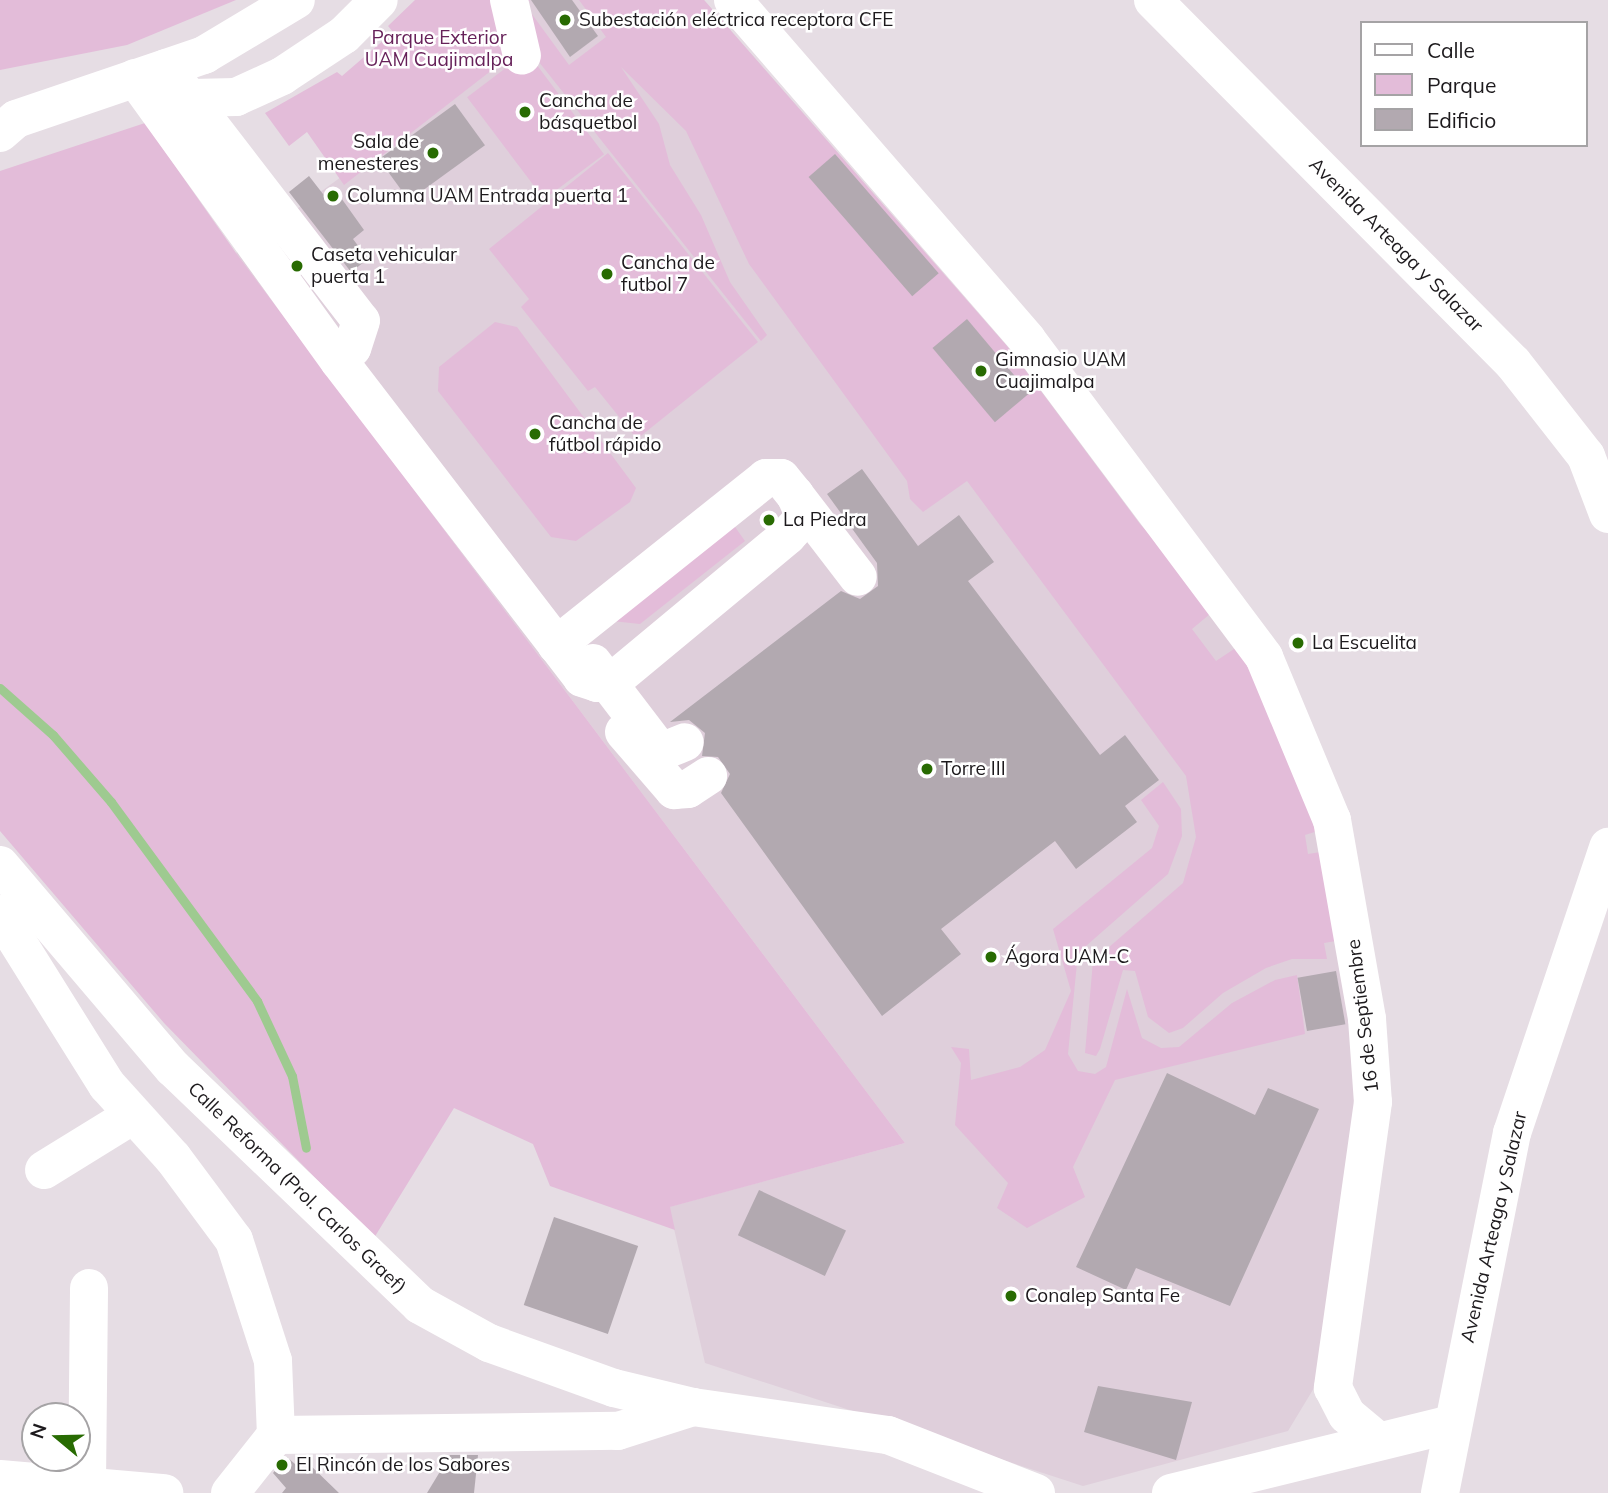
<!DOCTYPE html>
<meta charset="utf-8">
<style>
body{margin:0}
#map{position:relative;width:1608px;height:1493px;overflow:hidden;background:#e6dde4;font-family:Mulish,sans-serif}
div>[style]{position:absolute}
.built>*{inset:0;background:#dfcfdb}
.green>*{inset:0;background:#e3bcd9;transform-origin:0 0}
.stream>*{height:9px;margin:-4.5px;padding:0 4.5px;transform-origin:4.5px;border-radius:4.5px;background:#9eca90}
.building>*{inset:0;background:#b2a9b0;transform-origin:0 0}
.minor>*{height:38px;margin:-19px;padding:0 19px;transform-origin:19px;border-radius:19px;background:#fff}
.dots>*{width:19px;height:19px;translate:-50% -50%;box-sizing:border-box;border:4px solid #fff;border-radius:50%}
span{translate:-50% -50%;white-space:nowrap;text-align:center;line-height:1.15;-webkit-text-stroke:5px #fff;paint-order:stroke}
.poi-label{font-size:19px;color:#1d1a1d}
.left{translate:0 -50%;text-align:left}
.right{translate:-100% -50%;text-align:right}
.park-label{font-size:19px;color:#662159}
.street-label{font-size:19px;color:#1d1a1d}
.legend{position:absolute;left:1360px;top:21px;width:228px;height:126px;box-sizing:border-box;background:#fff;border:2px solid #a5a3a5;margin:0;padding:9px 12px;list-style:none;font-size:21px;color:#1d1a1d}
.legend li{display:flex;align-items:center;gap:14px;height:35px}
.legend b{width:35px;border:2px solid #a5a3a5}
.north{position:absolute;left:21px;top:1402px;width:70px;height:70px;box-sizing:border-box;background:#fff;border:2px solid #a5a3a5;border-radius:50%;rotate:289deg;font-size:19px;font-weight:700;line-height:28px;text-align:center;color:#1d1a1d}
.north::after{content:'';display:block;margin:auto;width:24px;height:32px;background:#286b02;clip-path:polygon(50% 0,100% 100%,50% 72%,0 100%)}
</style>
<div id="map">
<div class="built">
<i style="clip-path:polygon(530px 0,704px 0,1013px 353px,1140px 524px,1213px 605px,1323px 822px,1362px 1103px,1320px 1378px,1288px 1431px,1083px 1486px,705px 1363px,669px 1207px,905px 1143px,236px 253px,388px 143px,515px 22px)"></i>
</div>
<div class="green">
<i style="clip-path:polygon(0 0,236px 0,127px 45px,0 70px)"></i>
<i style="clip-path:polygon(415px 0,501px 0,515px 52px,344px 185px,307px 132px,289px 146px,265px 113px,337px 72px,342px 76px,393px 32px,388px 26px)"></i>
<i style="clip-path:polygon(516px 0,530px 0,526px 6px,569px 65px,606px 37px,579px 0,704px 0,1007px 346px,1140px 524px,1216px 609px,1192px 629px,1216px 661px,1243px 643px,1324px 829px,1305px 835px,1308px 854px,1327px 851px,1342px 940px,1324px 943px,1327px 959px,1292px 959px,1266px 968px,1223px 993px,1183px 1028px,1169px 1033px,1148px 1017px,1135px 971px,1123px 970px,1100px 1049px,1096px 1056px,1085px 1053px,1093px 961px,1183px 883px,1196px 837px,1186px 776px,967px 481px,923px 512px,910px 499px,907px 481px,749px 264px,686px 131px,621px 67px,659px 124px,670px 165px,701px 215px,730px 282px,767px 335px,761px 341px,527px 47px)"></i>
<i style="left:527px;top:52px;width:128px;height:75px;rotate:53deg"></i>
<i style="clip-path:polygon(145px 123px,236px 253px,905px 1143px,670px 1207px,675px 1230px,550px 1186px,533px 1144px,454px 1108px,374px 1238px,164px 1023px,0 831px,0 171px)"></i>
<i style="clip-path:polygon(608px 153px,758px 342px,637px 439px,595px 387px,588px 391px,521px 307px,529px 299px,489px 249px)"></i>
<i style="clip-path:polygon(495px 322px,517px 327px,636px 488px,630px 502px,576px 541px,551px 537px,438px 391px,439px 367px)"></i>
<i style="clip-path:polygon(728px 517px,745px 541px,640px 624px,603px 620px)"></i>
<i style="clip-path:polygon(1163px 782px,1181px 809px,1182px 836px,1168px 874px,1078px 953px,1068px 1054px,1078px 1071px,1095px 1074px,1106px 1067px,1127px 989px,1142px 1038px,1161px 1048px,1179px 1047px,1232px 1003px,1275px 980px,1297px 975px,1305px 1034px,1115px 1080px,1073px 1167px,1085px 1197px,1027px 1228px,997px 1208px,1008px 1183px,955px 1125px,961px 1063px,951px 1047px,969px 1049px,971px 1080px,1020px 1067px,1045px 1050px,1071px 991px,1053px 929px,1152px 848px,1159px 826px,1141px 800px)"></i>
</div>
<div class="stream">
<i style="left:0;top:688px;width:71px;rotate:41.6deg"></i>
<i style="left:53px;top:735px;width:89px;rotate:49.1deg"></i>
<i style="left:111px;top:802px;width:247px;rotate:53.7deg"></i>
<i style="left:257px;top:1001px;width:83px;rotate:65deg"></i>
<i style="left:292px;top:1076px;width:73px;rotate:79deg"></i>
</div>
<div class="building">
<i style="clip-path:polygon(531px 0,572px 0,598px 36px,570px 57px)"></i>
<i style="left:455px;top:104px;width:51px;height:94px;rotate:54deg"></i>
<i style="left:835px;top:154px;width:158px;height:35px;rotate:49deg"></i>
<i style="clip-path:polygon(309px 176px,330px 203px,339px 195px,364px 230px,353px 239px,368px 259px,351px 272px,289px 192px)"></i>
<i style="left:967px;top:319px;width:97px;height:45px;rotate:50deg"></i>
<i style="clip-path:polygon(862px 469px,918px 546px,959px 515px,994px 562px,968px 581px,1100px 755px,1125px 735px,1159px 780px,1125px 806px,1137px 822px,1076px 869px,1055px 841px,941px 929px,961px 954px,882px 1016px,721px 793px,730px 774px,718px 757px,702px 756px,705px 733px,689px 720px,670px 722px,841px 591px,860px 599px,878px 586px,877px 563px,827px 494px)"></i>
<i style="left:1336px;top:971px;width:54px;height:39px;rotate:80deg"></i>
<i style="clip-path:polygon(1167px 1073px,1255px 1115px,1268px 1088px,1319px 1109px,1230px 1306px,1136px 1268px,1126px 1290px,1076px 1267px)"></i>
<i style="left:759px;top:1190px;width:96px;height:50px;rotate:25deg"></i>
<i style="left:554px;top:1217px;width:89px;height:93px;rotate:19deg"></i>
<i style="clip-path:polygon(1098px 1386px,1192px 1402px,1176px 1460px,1084px 1432px)"></i>
<i style="clip-path:polygon(450px 1455px,478px 1455px,474px 1493px,427px 1493px)"></i>
<i style="clip-path:polygon(287px 1457px,303px 1471px,309px 1464px,339px 1493px,282px 1493px,286px 1488px,273px 1473px)"></i>
</div>
<div class="minor">
<i style="left:509px;top:0;width:57px;rotate:76.9deg"></i>
<i style="left:733px;top:0;width:449px;rotate:49.1deg"></i>
<i style="left:1027px;top:340px;width:396px;rotate:53.2deg"></i>
<i style="left:1264px;top:657px;width:177px;rotate:67.4deg"></i>
<i style="left:1332px;top:820px;width:202px;rotate:80deg"></i>
<i style="left:1367px;top:1019px;width:83px;rotate:85.9deg"></i>
<i style="left:1373px;top:1102px;width:289px;rotate:98deg"></i>
<i style="left:1333px;top:1388px;width:30px;rotate:63deg"></i>
<i style="left:1347px;top:1415px;width:38px;rotate:40deg"></i>
<i style="left:1153px;top:0;width:511px;rotate:45.24deg"></i>
<i style="left:1513px;top:363px;width:118px;rotate:51.9deg"></i>
<i style="left:1586px;top:456px;width:62px;rotate:69.2deg"></i>
<i style="left:166px;top:68px;width:319px;rotate:52.4deg"></i>
<i style="left:361px;top:321px;width:28px;rotate:108deg"></i>
<i style="left:352px;top:348px;width:18px;rotate:135deg"></i>
<i style="left:135px;top:78px;width:349px;rotate:54.2deg"></i>
<i style="left:339px;top:361px;width:399px;rotate:52.5deg"></i>
<i style="left:582px;top:678px;width:16px;rotate:18deg"></i>
<i style="left:597px;top:683px;width:18px;rotate:-13deg"></i>
<i style="left:615px;top:679px;width:224px;rotate:-39.7deg"></i>
<i style="left:787px;top:536px;width:26px;rotate:-47deg"></i>
<i style="left:805px;top:517px;width:24px;rotate:-114deg"></i>
<i style="left:795px;top:495px;width:22px;rotate:-129deg"></i>
<i style="left:781px;top:478px;width:15px;rotate:180deg"></i>
<i style="left:766px;top:478px;width:268px;rotate:141.4deg"></i>
<i style="left:192px;top:98px;width:44px;rotate:-1.3deg"></i>
<i style="left:236px;top:97px;width:51px;rotate:-24.5deg"></i>
<i style="left:282px;top:76px;width:74px;rotate:-33.5deg"></i>
<i style="left:344px;top:35px;width:49px;rotate:-45deg"></i>
<i style="left:0;top:133px;width:21px;rotate:-41deg"></i>
<i style="left:16px;top:119px;width:199px;rotate:-18.8deg"></i>
<i style="left:204px;top:55px;width:107px;rotate:-30.9deg"></i>
<i style="left:795px;top:495px;width:103px;rotate:52.5deg"></i>
<i style="left:593px;top:663px;width:106px;rotate:52.7deg"></i>
<i style="left:657px;top:747px;width:11px;rotate:10deg"></i>
<i style="left:668px;top:749px;width:18px;rotate:-22deg"></i>
<i style="left:624px;top:732px;width:77px;rotate:49.2deg"></i>
<i style="left:674px;top:790px;width:14px;rotate:-4deg"></i>
<i style="left:688px;top:789px;width:24px;rotate:-33deg"></i>
<i style="left:0;top:865px;width:267px;rotate:49.6deg"></i>
<i style="left:173px;top:1068px;width:342px;rotate:43.8deg"></i>
<i style="left:420px;top:1305px;width:79px;rotate:28.8deg"></i>
<i style="left:489px;top:1343px;width:133px;rotate:19.8deg"></i>
<i style="left:614px;top:1388px;width:81px;rotate:13.5deg"></i>
<i style="left:693px;top:1407px;width:197px;rotate:8.2deg"></i>
<i style="left:888px;top:1435px;width:159px;rotate:21.4deg"></i>
<i style="left:0;top:914px;width:202px;rotate:58deg"></i>
<i style="left:107px;top:1085px;width:98px;rotate:47.9deg"></i>
<i style="left:173px;top:1158px;width:102px;rotate:53.4deg"></i>
<i style="left:234px;top:1240px;width:127px;rotate:72.1deg"></i>
<i style="left:273px;top:1361px;width:74px;rotate:87.7deg"></i>
<i style="left:276px;top:1435px;width:74px;rotate:128.4deg"></i>
<i style="left:44px;top:1170px;width:105px;rotate:-31.7deg"></i>
<i style="left:276px;top:1435px;width:342px;rotate:-0.7deg"></i>
<i style="left:618px;top:1431px;width:79px;rotate:-17.7deg"></i>
<i style="left:0;top:1479px;width:165px;rotate:4.9deg"></i>
<i style="left:87px;top:1482px;width:194px;rotate:-89.4deg"></i>
<i style="left:1171px;top:1493px;width:289px;rotate:-13.8deg"></i>
<i style="left:1440px;top:1493px;width:367px;rotate:-78.7deg"></i>
<i style="left:1512px;top:1133px;width:302px;rotate:-71.4deg"></i>
</div>
<div class="dots">
<i style="left:565px;top:20px;background:#286b02"></i>
<i style="left:525px;top:112px;background:#286b02"></i>
<i style="left:433px;top:153px;background:#286b02"></i>
<i style="left:333px;top:196px;background:#286b02"></i>
<i style="left:297px;top:266px;background:#286b02"></i>
<i style="left:607px;top:274px;background:#286b02"></i>
<i style="left:981px;top:371px;background:#286b02"></i>
<i style="left:535px;top:434px;background:#286b02"></i>
<i style="left:769px;top:520px;background:#286b02"></i>
<i style="left:1298px;top:643px;background:#286b02"></i>
<i style="left:927px;top:769px;background:#286b02"></i>
<i style="left:991px;top:957px;background:#286b02"></i>
<i style="left:1011px;top:1296px;background:#286b02"></i>
<i style="left:282px;top:1465px;background:#286b02"></i>
</div>
<div class="poi-label">
<span class="left" style="left:579px;top:20px">Subestación eléctrica receptora CFE</span>
<span class="left" style="left:539px;top:112px">Cancha de<br>básquetbol</span>
<span class="right" style="left:419px;top:153px">Sala de<br>menesteres</span>
<span class="left" style="left:347px;top:196px">Columna UAM Entrada puerta 1</span>
<span class="left" style="left:311px;top:266px">Caseta vehicular<br>puerta 1</span>
<span class="left" style="left:621px;top:274px">Cancha de<br>futbol 7</span>
<span class="left" style="left:995px;top:371px">Gimnasio UAM<br>Cuajimalpa</span>
<span class="left" style="left:549px;top:434px">Cancha de<br>fútbol rápido</span>
<span class="left" style="left:783px;top:520px">La Piedra</span>
<span class="left" style="left:1312px;top:643px">La Escuelita</span>
<span class="left" style="left:941px;top:769px">Torre III</span>
<span class="left" style="left:1005px;top:957px">Ágora UAM-C</span>
<span class="left" style="left:1025px;top:1296px">Conalep Santa Fe</span>
<span class="left" style="left:296px;top:1465px">El Rincón de los Sabores</span>
</div>
<div class="park-label">
<span style="left:439px;top:49px">Parque Exterior<br>UAM Cuajimalpa</span>
</div>
<div class="street-label">
<span style="left:1396px;top:245px;rotate:45deg">Avenida Arteaga y Salazar</span>
<span style="left:1363px;top:1016px;rotate:-97deg">16 de Septiembre</span>
<span style="left:297px;top:1188px;rotate:44deg">Calle Reforma (Prol. Carlos Graef)</span>
<span style="left:1494px;top:1227px;rotate:-77deg">Avenida Arteaga y Salazar</span>
</div>
<ul class="legend">
<li><b style="height:9px;background:#fff"></b>Calle</li>
<li><b style="height:19px;background:#e3bcd9"></b>Parque</li>
<li><b style="height:19px;background:#b2a9b0"></b>Edificio</li>
</ul>
<div class="north">N</div>
</div>
